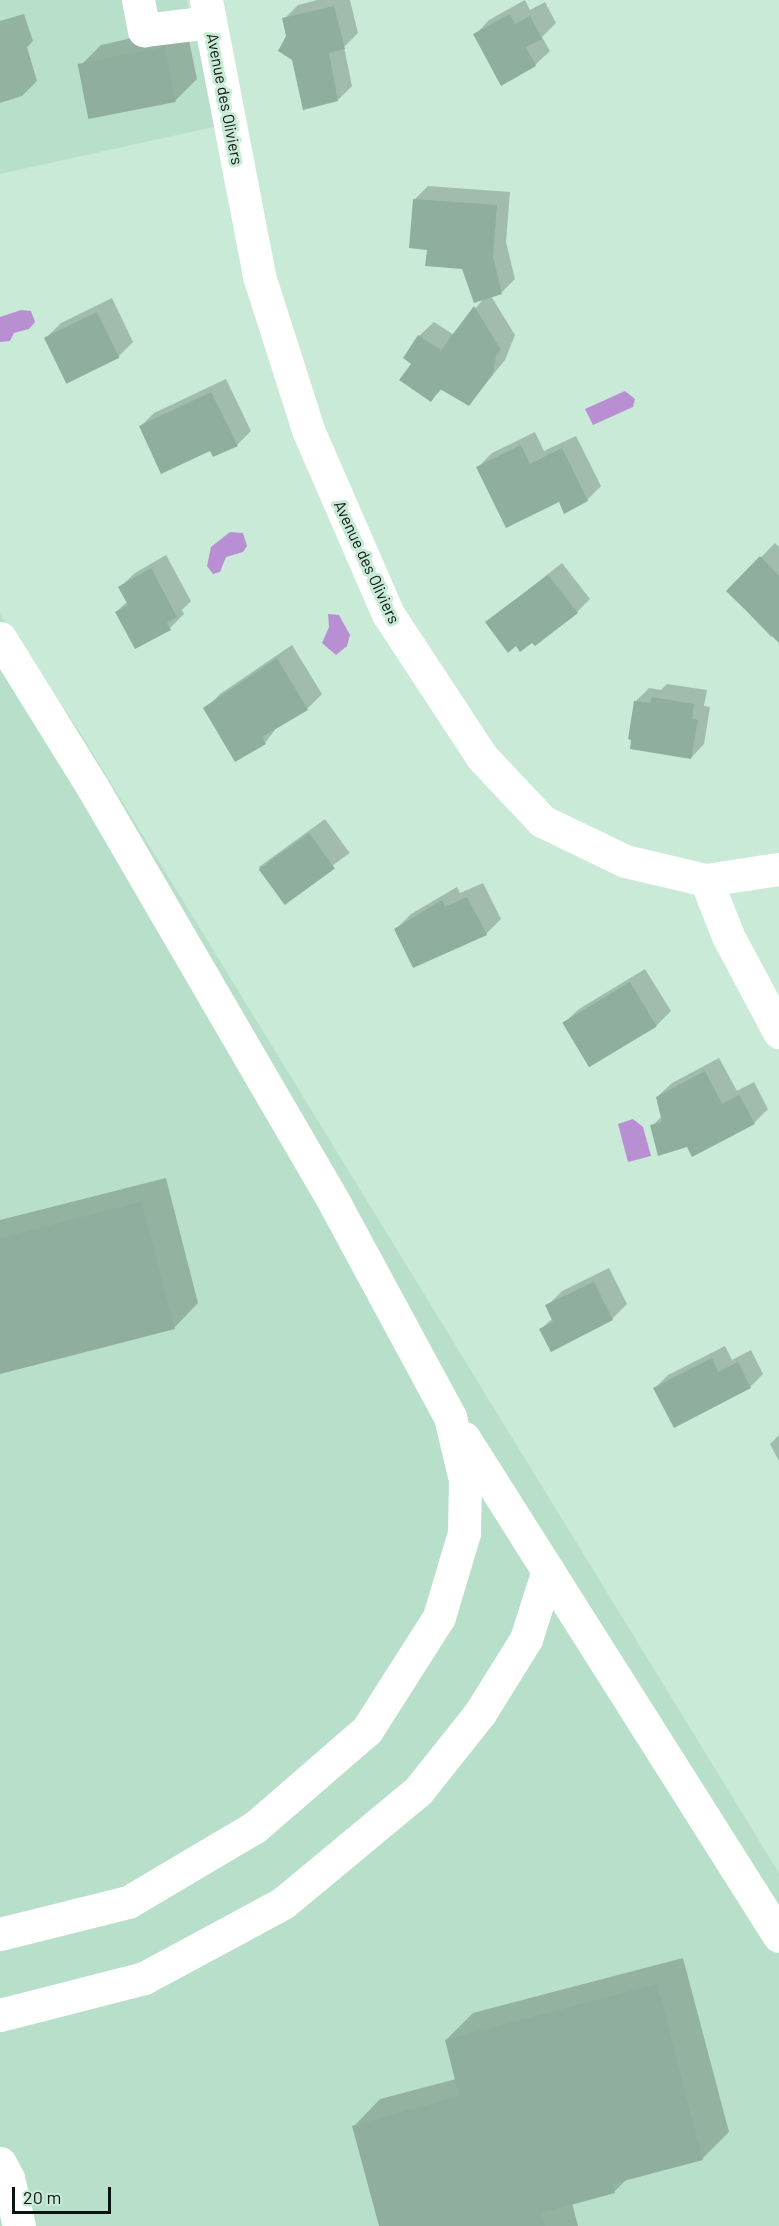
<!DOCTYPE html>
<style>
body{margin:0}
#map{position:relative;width:779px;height:2226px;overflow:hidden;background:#caead8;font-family:Barlow,sans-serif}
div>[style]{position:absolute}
.built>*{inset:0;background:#b8dfc9}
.water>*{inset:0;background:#b98fd3}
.shadow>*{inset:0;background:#0003;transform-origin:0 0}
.building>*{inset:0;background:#90ae9d;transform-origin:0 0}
.minor>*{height:33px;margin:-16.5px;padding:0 16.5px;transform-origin:16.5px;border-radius:16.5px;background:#fff}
span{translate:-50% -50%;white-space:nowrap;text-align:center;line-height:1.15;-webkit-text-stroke:6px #caead8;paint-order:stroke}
.street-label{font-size:16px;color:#0a150f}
.scale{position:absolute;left:12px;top:2187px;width:99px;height:27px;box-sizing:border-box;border:3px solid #0a150f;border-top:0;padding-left:8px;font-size:18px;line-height:21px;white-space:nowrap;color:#0a150f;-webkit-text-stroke:4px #caead8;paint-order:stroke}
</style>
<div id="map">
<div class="built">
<i style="clip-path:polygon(0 0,187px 0,218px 126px,0 174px)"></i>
<i style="clip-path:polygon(0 614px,79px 731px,779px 1873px,779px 2226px,0 2226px)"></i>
</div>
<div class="water">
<i style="clip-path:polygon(21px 310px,31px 311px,35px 322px,29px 329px,14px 333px,10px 341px,0 342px,0 317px)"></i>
<i style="clip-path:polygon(625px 391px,635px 399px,633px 407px,593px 425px,585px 409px)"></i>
<i style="clip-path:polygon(230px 532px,243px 533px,247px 546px,243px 552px,226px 557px,220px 572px,213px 574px,207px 566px,211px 547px)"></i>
<i style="clip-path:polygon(328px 614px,339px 615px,350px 635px,347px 646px,336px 655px,322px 643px,329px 627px)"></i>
<i style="clip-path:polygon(633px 1119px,643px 1127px,651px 1156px,628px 1162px,618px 1124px)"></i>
</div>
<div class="shadow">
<i style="clip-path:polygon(317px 0,350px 0,358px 33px,344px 47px,352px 86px,338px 100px,287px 37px,284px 19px,298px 5px)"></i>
<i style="clip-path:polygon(525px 0,530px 10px,545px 2px,556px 23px,542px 37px,550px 51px,535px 65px,475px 35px,489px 20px)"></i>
<i style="clip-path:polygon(24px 14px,33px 41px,27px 47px,37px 81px,22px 96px,0 103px,0 21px)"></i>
<i style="clip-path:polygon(186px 26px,197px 79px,175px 101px,79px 67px,101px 45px)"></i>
<i style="clip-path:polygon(428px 186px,510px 192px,506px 242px,515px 279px,502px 292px,491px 296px,515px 335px,505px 360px,468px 405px,442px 389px,431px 400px,413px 363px,419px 336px,434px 322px,454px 335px,484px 298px,463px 267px,428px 248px,414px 200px)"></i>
<i style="clip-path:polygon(112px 298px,133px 342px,118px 357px,46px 338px,61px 323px)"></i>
<i style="clip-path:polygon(226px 379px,251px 431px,237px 445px,210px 449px,140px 427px,154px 413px)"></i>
<i style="clip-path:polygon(535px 432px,544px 451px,576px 436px,601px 486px,587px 500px,560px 500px,478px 467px,492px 453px)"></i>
<i style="clip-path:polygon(775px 543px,779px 547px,779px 629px,771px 637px,728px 591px)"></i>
<i style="clip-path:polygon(166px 555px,191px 601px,182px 610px,184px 614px,170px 628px,116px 612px,128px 601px,120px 587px,135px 573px)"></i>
<i style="clip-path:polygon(562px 563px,590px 599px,577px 612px,516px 644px,487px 622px)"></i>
<i style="clip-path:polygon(292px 645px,322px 694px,307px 709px,278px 726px,265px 743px,205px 709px,220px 694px)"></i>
<i style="clip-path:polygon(667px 684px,707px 690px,704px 706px,710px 707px,704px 744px,691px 758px,635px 702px,649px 688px,661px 690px)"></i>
<i style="left:325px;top:819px;width:42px;height:82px;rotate:54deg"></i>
<i style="clip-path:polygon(483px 883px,501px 919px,486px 934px,396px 929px,411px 914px,457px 887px,460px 893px)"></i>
<i style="clip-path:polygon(645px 969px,671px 1011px,656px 1026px,564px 1023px,579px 1009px)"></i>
<i style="clip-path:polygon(719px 1058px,737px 1091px,754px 1082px,768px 1109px,754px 1123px,652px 1126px,662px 1116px,657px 1097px,672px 1083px)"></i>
<i style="clip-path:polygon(166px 1178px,198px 1303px,174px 1328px,0 1372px,0 1220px)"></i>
<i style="clip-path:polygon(609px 1268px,627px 1304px,612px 1319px,541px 1329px,553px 1318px,547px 1306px,562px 1291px)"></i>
<i style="clip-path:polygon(725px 1346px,732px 1360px,751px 1350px,763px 1374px,750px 1387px,655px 1388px,668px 1375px)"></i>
<i style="clip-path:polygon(779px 1435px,779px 1461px,770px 1444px)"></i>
<i style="clip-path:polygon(683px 1958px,729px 2132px,702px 2159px,627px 2179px,614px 2192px,572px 2203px,578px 2226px,381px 2226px,354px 2126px,380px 2099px,456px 2079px,446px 2040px,473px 2013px)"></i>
</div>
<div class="building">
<i style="clip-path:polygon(334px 6px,345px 49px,329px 53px,338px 101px,303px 110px,292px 60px,278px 51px,286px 36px,282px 18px)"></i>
<i style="clip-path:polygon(510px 14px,515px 24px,530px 16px,542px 39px,526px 47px,536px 66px,501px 86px,473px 34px)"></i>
<i style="left:165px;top:47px;width:56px;height:89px;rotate:79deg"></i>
<i style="clip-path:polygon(413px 199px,497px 205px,493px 257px,502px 294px,474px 303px,462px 269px,425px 266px,427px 250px,409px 248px)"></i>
<i style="clip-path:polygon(474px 306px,501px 350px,496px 356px,493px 374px,469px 406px,440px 389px,431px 402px,399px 380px,411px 364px,403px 358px,418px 335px,441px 350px)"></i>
<i style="left:97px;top:312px;width:51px;height:59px;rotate:64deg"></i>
<i style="clip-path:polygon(211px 392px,238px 446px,213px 457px,210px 451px,161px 474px,139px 426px)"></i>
<i style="clip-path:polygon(521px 445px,530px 464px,562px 448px,588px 501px,564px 514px,559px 502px,506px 528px,476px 467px)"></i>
<i style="clip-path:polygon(760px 556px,779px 576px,779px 643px,726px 591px)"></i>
<i style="clip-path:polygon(151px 568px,177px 617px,167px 623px,171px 630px,135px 649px,115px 612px,128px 605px,118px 587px)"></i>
<i style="clip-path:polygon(548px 575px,578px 613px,535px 646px,532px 643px,520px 652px,516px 646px,508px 653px,485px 622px)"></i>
<i style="clip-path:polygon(277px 658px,308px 710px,262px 737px,266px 744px,235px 762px,203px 708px)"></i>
<i style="clip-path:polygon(652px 697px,694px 704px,692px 719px,698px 720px,691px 759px,630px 749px,631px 740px,628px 739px,634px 701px,650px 703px)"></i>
<i style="left:309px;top:833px;width:44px;height:62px;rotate:54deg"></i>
<i style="clip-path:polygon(467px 897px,487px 935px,413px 968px,394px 929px,442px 900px,445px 907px)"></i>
<i style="left:630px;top:982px;width:52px;height:79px;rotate:59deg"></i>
<i style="clip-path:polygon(705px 1071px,722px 1104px,739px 1095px,755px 1124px,692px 1157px,687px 1147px,658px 1156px,650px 1125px,662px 1122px,656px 1097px)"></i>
<i style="clip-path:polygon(141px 1202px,175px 1329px,0 1374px,0 1238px)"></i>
<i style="clip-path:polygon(594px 1282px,613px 1320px,551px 1352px,539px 1329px,553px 1322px,545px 1305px)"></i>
<i style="clip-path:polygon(712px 1358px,718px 1372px,738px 1362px,751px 1388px,674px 1428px,653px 1388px)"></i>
<i style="clip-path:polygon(657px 1984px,703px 2160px,612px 2184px,615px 2193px,541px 2213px,545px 2226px,379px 2226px,352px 2126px,459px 2096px,445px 2040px)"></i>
</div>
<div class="minor">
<i style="left:138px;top:0;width:31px;rotate:79deg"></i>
<i style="left:144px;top:30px;width:66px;rotate:-6.9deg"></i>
<i style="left:206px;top:0;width:281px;rotate:79.1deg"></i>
<i style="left:259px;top:276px;width:162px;rotate:72.3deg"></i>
<i style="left:308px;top:430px;width:201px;rotate:66.5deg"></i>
<i style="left:388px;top:614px;width:171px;rotate:56.7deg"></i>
<i style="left:482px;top:757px;width:88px;rotate:46.8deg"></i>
<i style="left:542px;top:821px;width:92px;rotate:25.7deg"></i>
<i style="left:625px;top:861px;width:83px;rotate:13.2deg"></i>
<i style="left:706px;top:880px;width:74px;rotate:-8.6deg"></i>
<i style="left:0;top:638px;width:176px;rotate:58.2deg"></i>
<i style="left:93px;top:788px;width:484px;rotate:59.8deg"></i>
<i style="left:336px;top:1206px;width:240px;rotate:61.6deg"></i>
<i style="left:450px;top:1417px;width:65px;rotate:76.6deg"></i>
<i style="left:465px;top:1480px;width:53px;rotate:91.1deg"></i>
<i style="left:464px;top:1533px;width:88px;rotate:106.6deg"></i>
<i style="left:439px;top:1617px;width:134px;rotate:122.5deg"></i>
<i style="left:367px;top:1730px;width:148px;rotate:139.1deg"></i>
<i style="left:255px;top:1827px;width:147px;rotate:149.4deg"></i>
<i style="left:128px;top:1902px;width:132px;rotate:166deg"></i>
<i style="left:706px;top:880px;width:60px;rotate:68.6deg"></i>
<i style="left:728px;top:936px;width:109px;rotate:62deg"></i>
<i style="left:464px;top:1438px;width:589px;rotate:57.69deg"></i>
<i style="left:0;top:2015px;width:149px;rotate:-14.4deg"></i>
<i style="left:144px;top:1978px;width:158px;rotate:-28.3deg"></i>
<i style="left:283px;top:1903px;width:175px;rotate:-39.7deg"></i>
<i style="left:418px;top:1791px;width:100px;rotate:-51.5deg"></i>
<i style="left:480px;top:1713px;width:87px;rotate:-58.1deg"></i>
<i style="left:526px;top:1639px;width:72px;rotate:-72.3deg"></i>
<i style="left:0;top:2163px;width:17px;rotate:62deg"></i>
<i style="left:8px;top:2178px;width:49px;rotate:77.1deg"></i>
</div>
<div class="street-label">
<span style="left:225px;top:99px;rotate:79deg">Avenue des Oliviers</span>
<span style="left:367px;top:562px;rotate:65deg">Avenue des Oliviers</span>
</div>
<div class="scale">20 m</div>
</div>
